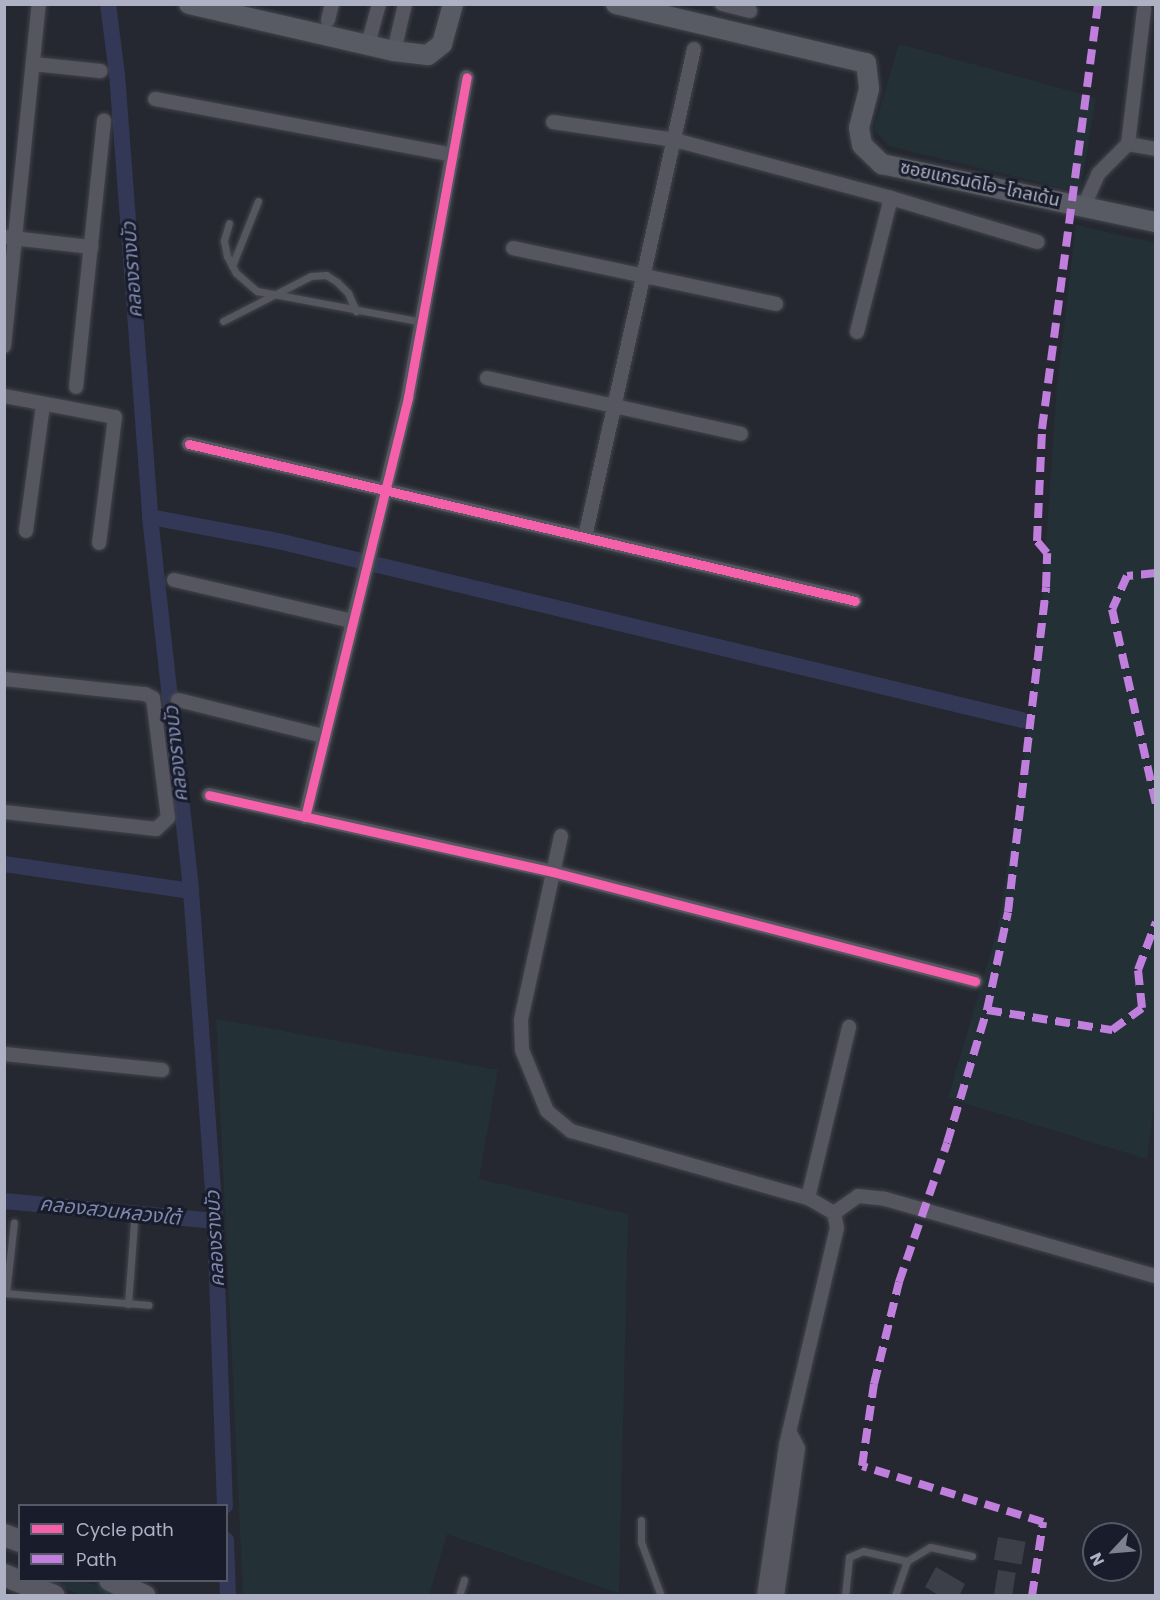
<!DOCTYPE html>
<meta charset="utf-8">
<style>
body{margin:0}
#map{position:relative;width:1160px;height:1600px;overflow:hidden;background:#252830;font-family:Poppins,"Noto Sans Thai",sans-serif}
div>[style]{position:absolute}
.green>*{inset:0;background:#233137}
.canal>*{height:16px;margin:-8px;padding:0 8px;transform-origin:8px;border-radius:8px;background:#323856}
.building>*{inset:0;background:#3c3f47;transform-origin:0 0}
.roads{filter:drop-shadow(0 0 2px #42444b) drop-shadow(0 0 2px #42444b)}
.lane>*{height:7px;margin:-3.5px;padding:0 3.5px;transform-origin:3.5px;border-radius:3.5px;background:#55565f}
.street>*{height:14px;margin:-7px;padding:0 7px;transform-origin:7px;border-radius:7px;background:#55565f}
.secondary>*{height:20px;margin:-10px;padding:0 10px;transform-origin:10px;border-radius:10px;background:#585b64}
.primary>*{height:22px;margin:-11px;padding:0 11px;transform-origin:11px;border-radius:11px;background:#575861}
.quiet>*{height:8px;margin-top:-4px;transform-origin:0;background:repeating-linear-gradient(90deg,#c07fdc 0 15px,transparent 0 23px)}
.cycleway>*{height:9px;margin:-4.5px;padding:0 4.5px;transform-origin:4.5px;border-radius:4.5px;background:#f560ab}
span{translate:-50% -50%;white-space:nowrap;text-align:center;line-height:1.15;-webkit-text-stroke:6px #191c2a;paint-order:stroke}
.street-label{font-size:18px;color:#aeb1c3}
.water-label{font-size:20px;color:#7e88af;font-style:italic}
.frame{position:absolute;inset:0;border:6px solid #aeb1c3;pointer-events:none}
.legend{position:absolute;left:18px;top:1504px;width:210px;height:78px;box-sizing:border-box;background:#191c2a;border:2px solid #555867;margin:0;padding:8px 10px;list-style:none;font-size:18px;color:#aeb1c3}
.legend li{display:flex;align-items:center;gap:12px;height:30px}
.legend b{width:30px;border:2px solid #555867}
.north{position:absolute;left:1082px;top:1522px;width:60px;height:60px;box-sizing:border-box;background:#191c2a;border:2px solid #555867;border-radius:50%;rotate:244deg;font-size:16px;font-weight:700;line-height:24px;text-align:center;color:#aeb1c3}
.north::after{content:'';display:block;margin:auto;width:21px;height:27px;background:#7e8190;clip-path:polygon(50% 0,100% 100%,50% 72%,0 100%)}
</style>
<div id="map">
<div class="green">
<i style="clip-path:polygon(899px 44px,1096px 98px,1080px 192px,888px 146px,874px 129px)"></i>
<i style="clip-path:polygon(1076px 225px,1155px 243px,1156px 1087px,1147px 1159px,948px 1098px,998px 928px,1038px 660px,1057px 385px)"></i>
<i style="clip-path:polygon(216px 1019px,498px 1070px,479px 1179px,628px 1214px,619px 1593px,447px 1534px,429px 1595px,243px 1594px)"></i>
<i style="clip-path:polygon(47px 1581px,84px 1581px,122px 1595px,82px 1595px)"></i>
</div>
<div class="canal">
<i style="left:108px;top:4px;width:71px;rotate:82.7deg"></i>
<i style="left:117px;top:74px;width:444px;rotate:85.7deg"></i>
<i style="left:150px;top:517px;width:376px;rotate:83.7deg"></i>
<i style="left:191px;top:891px;width:331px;rotate:85.8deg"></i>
<i style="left:215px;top:1221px;width:285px;rotate:88deg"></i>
<i style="left:150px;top:517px;width:130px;rotate:10.6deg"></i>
<i style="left:278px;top:541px;width:765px;rotate:13.53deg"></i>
<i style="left:4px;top:864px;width:189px;rotate:8.2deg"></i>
<i style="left:4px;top:1201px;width:212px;rotate:5.4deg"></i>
<i style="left:226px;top:1540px;width:56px;rotate:88deg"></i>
</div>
<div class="building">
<i style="left:998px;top:1537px;width:28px;height:23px;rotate:10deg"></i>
<i style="clip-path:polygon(936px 1567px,965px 1584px,959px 1596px,940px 1596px,925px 1587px)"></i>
<i style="left:998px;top:1570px;width:18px;height:26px;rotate:9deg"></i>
</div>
<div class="roads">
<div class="lane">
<i style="left:229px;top:223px;width:19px;rotate:106deg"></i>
<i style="left:224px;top:241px;width:15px;rotate:79deg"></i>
<i style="left:227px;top:256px;width:19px;rotate:62deg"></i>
<i style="left:236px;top:273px;width:28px;rotate:41deg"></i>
<i style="left:257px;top:291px;width:168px;rotate:10.6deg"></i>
<i style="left:232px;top:266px;width:70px;rotate:-68.2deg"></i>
<i style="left:223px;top:321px;width:99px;rotate:-27.1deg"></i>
<i style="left:311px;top:276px;width:15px;rotate:-4deg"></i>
<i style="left:326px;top:275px;width:13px;rotate:32deg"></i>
<i style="left:337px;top:282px;width:16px;rotate:45deg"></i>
<i style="left:348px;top:293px;width:20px;rotate:66deg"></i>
<i style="left:4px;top:1293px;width:145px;rotate:4.7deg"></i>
<i style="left:6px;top:1293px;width:71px;rotate:-83.6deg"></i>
<i style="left:128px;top:1304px;width:81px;rotate:-85.8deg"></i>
<i style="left:641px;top:1520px;width:22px;rotate:90deg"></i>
<i style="left:641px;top:1542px;width:58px;rotate:69.7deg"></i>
<i style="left:907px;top:1561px;width:27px;rotate:-31deg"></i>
<i style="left:930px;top:1547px;width:43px;rotate:12.1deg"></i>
<i style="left:459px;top:1596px;width:17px;rotate:-73deg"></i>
<i style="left:845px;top:1596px;width:39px;rotate:-84deg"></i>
<i style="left:849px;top:1557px;width:15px;rotate:-23deg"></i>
<i style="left:863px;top:1551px;width:45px;rotate:12.8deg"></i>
<i style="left:907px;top:1561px;width:37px;rotate:109deg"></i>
</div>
<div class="street">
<i style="left:722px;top:4px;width:29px;rotate:14deg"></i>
<i style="left:328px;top:20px;width:16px;rotate:-76deg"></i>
<i style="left:368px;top:44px;width:41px;rotate:-74.6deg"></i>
<i style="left:394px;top:51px;width:48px;rotate:-76.8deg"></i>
<i style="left:33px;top:64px;width:68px;rotate:5.9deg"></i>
<i style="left:155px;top:99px;width:303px;rotate:10.6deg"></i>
<i style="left:553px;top:122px;width:123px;rotate:8.4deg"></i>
<i style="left:675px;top:140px;width:224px;rotate:15deg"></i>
<i style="left:891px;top:198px;width:153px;rotate:16.7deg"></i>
<i style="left:1128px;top:144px;width:28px;rotate:10deg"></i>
<i style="left:1084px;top:206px;width:35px;rotate:-66deg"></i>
<i style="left:1098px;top:174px;width:42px;rotate:-45deg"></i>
<i style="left:1128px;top:144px;width:136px;rotate:-83.2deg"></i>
<i style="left:4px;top:237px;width:88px;rotate:6.6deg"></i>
<i style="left:513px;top:248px;width:269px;rotate:12deg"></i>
<i style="left:857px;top:332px;width:138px;rotate:-75.8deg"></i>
<i style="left:4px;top:346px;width:344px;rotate:-84.2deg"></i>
<i style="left:487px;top:378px;width:260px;rotate:12.4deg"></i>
<i style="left:76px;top:387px;width:268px;rotate:-84deg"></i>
<i style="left:4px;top:396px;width:113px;rotate:10.7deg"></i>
<i style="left:115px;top:417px;width:127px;rotate:97.2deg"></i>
<i style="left:189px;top:444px;width:684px;rotate:13.26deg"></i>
<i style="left:26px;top:531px;width:126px;rotate:-82.3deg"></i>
<i style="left:585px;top:537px;width:500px;rotate:-77.41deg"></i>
<i style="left:174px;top:580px;width:182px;rotate:13deg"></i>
<i style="left:4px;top:679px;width:142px;rotate:6.1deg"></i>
<i style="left:145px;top:694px;width:9px;rotate:27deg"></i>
<i style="left:153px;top:698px;width:121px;rotate:82.9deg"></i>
<i style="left:168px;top:818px;width:16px;rotate:137deg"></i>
<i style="left:156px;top:829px;width:153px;rotate:-173.6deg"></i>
<i style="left:178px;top:700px;width:150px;rotate:13.9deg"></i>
<i style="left:209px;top:795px;width:353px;rotate:12.6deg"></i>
<i style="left:553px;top:872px;width:436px;rotate:14.5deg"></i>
<i style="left:305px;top:817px;width:432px;rotate:-76.2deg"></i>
<i style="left:408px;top:397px;width:325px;rotate:-79.6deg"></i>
<i style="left:561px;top:836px;width:188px;rotate:102.3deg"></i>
<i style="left:521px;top:1020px;width:30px;rotate:88deg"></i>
<i style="left:522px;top:1050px;width:66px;rotate:67.7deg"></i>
<i style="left:547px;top:1111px;width:31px;rotate:40deg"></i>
<i style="left:571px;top:1131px;width:246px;rotate:15.8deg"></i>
<i style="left:4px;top:1054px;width:159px;rotate:5.8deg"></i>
<i style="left:834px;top:1213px;width:29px;rotate:-35deg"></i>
<i style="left:858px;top:1196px;width:27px;rotate:6deg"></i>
<i style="left:885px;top:1199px;width:282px;rotate:15.9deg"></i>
<i style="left:764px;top:1596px;width:153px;rotate:-81.7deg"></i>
<i style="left:786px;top:1445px;width:223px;rotate:-76.8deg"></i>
<i style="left:837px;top:1228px;width:15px;rotate:-101deg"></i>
<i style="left:834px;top:1213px;width:30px;rotate:-150deg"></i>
<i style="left:808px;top:1198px;width:176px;rotate:-76.5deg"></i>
<i style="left:777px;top:1596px;width:149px;rotate:-81.9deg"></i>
<i style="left:798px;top:1448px;width:19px;rotate:-118deg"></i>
</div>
<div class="secondary">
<i style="left:189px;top:4px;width:210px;rotate:12.9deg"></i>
<i style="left:394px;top:51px;width:34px;rotate:7deg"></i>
<i style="left:428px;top:55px;width:18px;rotate:-38deg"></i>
<i style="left:442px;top:44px;width:41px;rotate:-74.6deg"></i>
<i style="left:616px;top:4px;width:257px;rotate:13.3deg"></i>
<i style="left:866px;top:63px;width:26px;rotate:83deg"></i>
<i style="left:869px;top:89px;width:40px;rotate:104.4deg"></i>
<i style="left:859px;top:128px;width:17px;rotate:80deg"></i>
<i style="left:862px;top:145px;width:28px;rotate:44deg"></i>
<i style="left:882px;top:164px;width:280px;rotate:12deg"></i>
</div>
<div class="primary">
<i style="left:4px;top:1535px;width:17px;rotate:21deg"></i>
<i style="left:4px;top:1575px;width:54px;rotate:22.8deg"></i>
<i style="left:110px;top:1580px;width:38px;rotate:25deg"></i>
</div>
</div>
<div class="quiet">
<i style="left:1156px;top:573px;width:29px;rotate:174deg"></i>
<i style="left:1127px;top:576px;width:36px;rotate:114deg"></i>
<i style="left:1112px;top:609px;width:201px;rotate:77.3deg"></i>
<i style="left:987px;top:1010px;width:127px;rotate:9.1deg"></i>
<i style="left:1112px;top:1030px;width:37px;rotate:-36deg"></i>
<i style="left:1142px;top:1008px;width:38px;rotate:-96deg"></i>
<i style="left:1138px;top:970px;width:51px;rotate:-69.4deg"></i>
<i style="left:1032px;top:1596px;width:75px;rotate:-81.5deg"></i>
<i style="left:1043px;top:1522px;width:189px;rotate:-162.8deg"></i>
<i style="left:862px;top:1466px;width:83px;rotate:-81.7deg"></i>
<i style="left:874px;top:1384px;width:105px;rotate:-76.2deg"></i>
<i style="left:899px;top:1282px;width:147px;rotate:-70.9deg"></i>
<i style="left:947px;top:1143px;width:139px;rotate:-73.3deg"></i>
<i style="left:987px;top:1010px;width:100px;rotate:-77.9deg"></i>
<i style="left:1008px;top:912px;width:327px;rotate:-83.3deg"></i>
<i style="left:1046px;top:587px;width:34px;rotate:-88deg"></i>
<i style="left:1047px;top:553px;width:16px;rotate:-130deg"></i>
<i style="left:1037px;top:541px;width:112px;rotate:-87.4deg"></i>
<i style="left:1042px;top:429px;width:429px;rotate:-82.5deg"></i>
</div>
<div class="cycleway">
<i style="left:189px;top:444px;width:684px;rotate:13.26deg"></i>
<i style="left:209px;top:795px;width:353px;rotate:12.6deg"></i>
<i style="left:553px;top:872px;width:436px;rotate:14.5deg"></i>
<i style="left:305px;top:817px;width:432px;rotate:-76.2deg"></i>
<i style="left:408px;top:397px;width:325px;rotate:-79.6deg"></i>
</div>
<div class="street-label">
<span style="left:980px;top:184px;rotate:12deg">ซอยแกรนดิโอ-โกลเด้น</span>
</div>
<div class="water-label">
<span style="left:132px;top:270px;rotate:-94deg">คลองรางบัว</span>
<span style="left:176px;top:754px;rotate:-96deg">คลองรางบัว</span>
<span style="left:110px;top:1211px;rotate:6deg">คลองสวนหลวงใต้</span>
<span style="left:215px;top:1239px;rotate:-93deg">คลองรางบัว</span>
</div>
<div class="frame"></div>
<ul class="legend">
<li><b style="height:8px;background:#f560ab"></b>Cycle path</li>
<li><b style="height:8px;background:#c07fdc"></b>Path</li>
</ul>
<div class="north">N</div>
</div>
